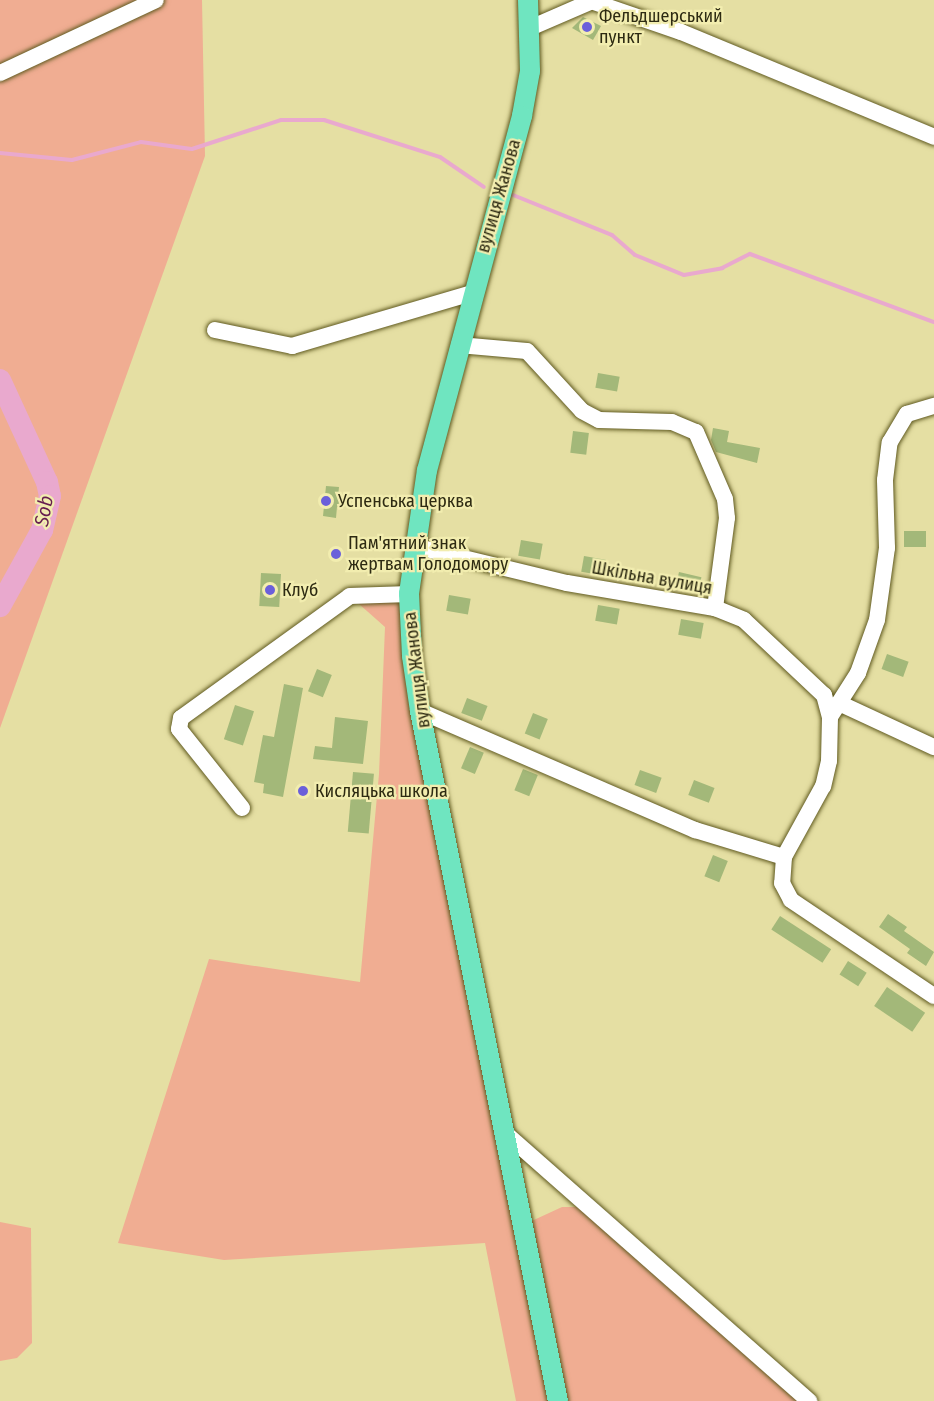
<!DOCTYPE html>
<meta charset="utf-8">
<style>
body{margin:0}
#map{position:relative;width:934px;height:1401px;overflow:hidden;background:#e5dfa3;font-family:"Fira Sans Condensed",sans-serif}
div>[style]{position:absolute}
.green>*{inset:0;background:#f0ad92}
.stream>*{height:4px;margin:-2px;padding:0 2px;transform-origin:2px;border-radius:2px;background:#e9a9ce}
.river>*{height:22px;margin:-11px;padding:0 11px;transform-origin:11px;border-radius:11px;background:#e9a9ce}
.building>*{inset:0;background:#a3b879;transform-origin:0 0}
.roads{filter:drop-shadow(0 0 2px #605a20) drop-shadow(0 0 2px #605a20)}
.minor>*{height:16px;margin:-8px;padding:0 8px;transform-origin:8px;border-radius:8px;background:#fff}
.major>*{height:20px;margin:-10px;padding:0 10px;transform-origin:10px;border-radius:10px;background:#6fe5c0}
.dots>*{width:16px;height:16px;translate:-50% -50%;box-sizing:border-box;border:3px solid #f2edaf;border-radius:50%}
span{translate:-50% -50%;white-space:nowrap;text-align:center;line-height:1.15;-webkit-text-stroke:4.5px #f2edaf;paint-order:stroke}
.poi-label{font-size:18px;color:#2d2a12}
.left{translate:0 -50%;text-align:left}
.street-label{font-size:18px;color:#2d2a12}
.water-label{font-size:20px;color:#661e4f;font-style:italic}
</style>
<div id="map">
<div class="green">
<i style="clip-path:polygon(0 0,202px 0,205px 156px,0 728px)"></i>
<i style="clip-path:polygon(409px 594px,412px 656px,523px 1225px,562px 1207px,588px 1207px,809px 1401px,516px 1401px,485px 1243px,224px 1260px,118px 1243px,209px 959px,360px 982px,379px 774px,385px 627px,350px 596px)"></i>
<i style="clip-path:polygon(0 1222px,31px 1228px,32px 1343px,17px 1358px,0 1361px)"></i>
</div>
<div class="stream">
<i style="left:0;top:153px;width:72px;rotate:5.6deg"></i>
<i style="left:72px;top:160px;width:71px;rotate:-14.6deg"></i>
<i style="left:141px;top:142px;width:51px;rotate:7.8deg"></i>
<i style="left:192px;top:149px;width:94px;rotate:-18deg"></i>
<i style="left:281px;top:120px;width:43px"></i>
<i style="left:324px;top:120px;width:122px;rotate:17.7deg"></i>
<i style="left:440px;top:157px;width:53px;rotate:34.3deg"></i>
<i style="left:513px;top:195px;width:107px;rotate:22deg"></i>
<i style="left:612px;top:235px;width:30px;rotate:41deg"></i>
<i style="left:635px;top:255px;width:53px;rotate:22.2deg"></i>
<i style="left:684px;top:275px;width:39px;rotate:-10deg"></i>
<i style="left:722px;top:268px;width:31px;rotate:-27deg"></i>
<i style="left:750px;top:254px;width:196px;rotate:20.3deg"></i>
</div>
<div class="river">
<i style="left:0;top:380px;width:112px;rotate:65.3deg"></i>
<i style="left:47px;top:482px;width:14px;rotate:78deg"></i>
<i style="left:50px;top:496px;width:35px;rotate:103deg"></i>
<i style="left:42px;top:530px;width:87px;rotate:118.9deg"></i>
</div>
<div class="building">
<i style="clip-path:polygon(583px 17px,601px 26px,593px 40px,572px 28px)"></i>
<i style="left:598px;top:373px;width:22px;height:15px;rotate:10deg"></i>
<i style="clip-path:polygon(713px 428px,729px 431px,727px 442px,760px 448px,757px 463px,716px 452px,711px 440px)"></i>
<i style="left:573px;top:431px;width:16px;height:22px;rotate:7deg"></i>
<i style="clip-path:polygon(326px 486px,339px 487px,338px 497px,345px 498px,344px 508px,337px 507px,336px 518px,323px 516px)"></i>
<i style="left:904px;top:531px;width:22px;height:16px"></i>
<i style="left:521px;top:540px;width:22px;height:16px;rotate:10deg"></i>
<i style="left:584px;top:556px;width:22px;height:16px;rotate:10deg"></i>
<i style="left:679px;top:572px;width:23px;height:14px;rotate:13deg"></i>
<i style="left:261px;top:573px;width:20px;height:33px;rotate:3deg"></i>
<i style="left:449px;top:595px;width:22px;height:16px;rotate:10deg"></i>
<i style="left:598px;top:605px;width:22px;height:16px;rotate:10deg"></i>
<i style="left:681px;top:619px;width:23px;height:16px;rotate:10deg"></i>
<i style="left:887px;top:654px;width:23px;height:16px;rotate:20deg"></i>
<i style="left:317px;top:669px;width:16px;height:24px;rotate:22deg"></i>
<i style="clip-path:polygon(284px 684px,303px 688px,283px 797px,263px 793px,264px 784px,254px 782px,263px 735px,274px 737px)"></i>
<i style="left:467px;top:698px;width:22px;height:16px;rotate:21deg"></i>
<i style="left:235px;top:705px;width:20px;height:36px;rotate:18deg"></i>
<i style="left:533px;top:713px;width:16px;height:22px;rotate:22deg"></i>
<i style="clip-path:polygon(335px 717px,368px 721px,363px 764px,313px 759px,315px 746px,332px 748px)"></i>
<i style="left:470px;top:747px;width:15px;height:23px;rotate:23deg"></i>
<i style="left:523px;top:769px;width:16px;height:23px;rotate:22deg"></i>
<i style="left:640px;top:770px;width:23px;height:16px;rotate:20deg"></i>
<i style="left:353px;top:772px;width:21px;height:60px;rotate:5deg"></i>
<i style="left:694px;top:780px;width:22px;height:16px;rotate:21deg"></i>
<i style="left:713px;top:855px;width:16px;height:23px;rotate:22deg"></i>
<i style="clip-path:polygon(888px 914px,907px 927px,904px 931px,934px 952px,926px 966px,907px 953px,910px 949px,879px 927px)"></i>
<i style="left:780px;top:916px;width:61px;height:16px;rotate:33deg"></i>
<i style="left:848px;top:961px;width:22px;height:16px;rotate:32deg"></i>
<i style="left:887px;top:987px;width:46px;height:23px;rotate:34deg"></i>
</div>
<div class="roads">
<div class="minor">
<i style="left:588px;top:0;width:98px;rotate:19deg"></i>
<i style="left:681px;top:32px;width:274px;rotate:22.5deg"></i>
<i style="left:530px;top:28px;width:65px;rotate:-23.4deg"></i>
<i style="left:0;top:73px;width:172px;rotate:-25.1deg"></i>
<i style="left:215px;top:330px;width:79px;rotate:11.7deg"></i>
<i style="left:292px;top:346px;width:188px;rotate:-16.4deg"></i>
<i style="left:459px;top:345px;width:68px;rotate:5deg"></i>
<i style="left:527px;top:351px;width:81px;rotate:47.5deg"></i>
<i style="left:582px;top:411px;width:19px;rotate:28deg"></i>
<i style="left:599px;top:420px;width:73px;rotate:1.6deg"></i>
<i style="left:672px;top:422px;width:26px;rotate:23deg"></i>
<i style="left:696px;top:432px;width:73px;rotate:66.6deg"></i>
<i style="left:725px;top:499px;width:19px;rotate:84deg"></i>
<i style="left:727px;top:518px;width:91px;rotate:97.6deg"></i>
<i style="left:414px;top:546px;width:157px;rotate:13.6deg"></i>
<i style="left:567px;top:583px;width:150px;rotate:9.6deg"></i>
<i style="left:715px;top:608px;width:31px;rotate:22deg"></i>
<i style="left:744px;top:620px;width:110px;rotate:43.2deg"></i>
<i style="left:824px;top:695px;width:23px;rotate:75deg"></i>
<i style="left:830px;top:717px;width:44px;rotate:91.3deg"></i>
<i style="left:829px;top:761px;width:26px;rotate:103deg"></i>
<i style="left:823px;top:786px;width:81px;rotate:118.8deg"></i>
<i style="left:784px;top:857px;width:26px;rotate:94deg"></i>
<i style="left:782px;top:883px;width:19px;rotate:62deg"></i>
<i style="left:791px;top:900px;width:172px;rotate:33.9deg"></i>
<i style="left:839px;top:703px;width:105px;rotate:24.9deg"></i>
<i style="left:420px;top:711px;width:300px;rotate:23.4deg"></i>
<i style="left:695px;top:830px;width:93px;rotate:16.9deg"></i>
<i style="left:830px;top:717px;width:52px;rotate:-57.5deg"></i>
<i style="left:858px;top:673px;width:56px;rotate:-70.3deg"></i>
<i style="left:877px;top:620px;width:73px;rotate:-82.1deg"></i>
<i style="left:887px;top:548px;width:68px;rotate:-91.7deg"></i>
<i style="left:885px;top:480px;width:38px;rotate:-83deg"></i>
<i style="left:890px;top:442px;width:33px;rotate:-59deg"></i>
<i style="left:907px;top:414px;width:28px;rotate:-17deg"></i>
<i style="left:242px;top:808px;width:101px;rotate:-128.6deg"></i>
<i style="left:179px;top:729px;width:11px;rotate:-80deg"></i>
<i style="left:181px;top:718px;width:208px;rotate:-35.8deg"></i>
<i style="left:350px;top:596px;width:59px;rotate:-1.9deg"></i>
<i style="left:504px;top:1132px;width:407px;rotate:41.4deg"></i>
</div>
<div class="major">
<i style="left:528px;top:0;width:71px;rotate:88.4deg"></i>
<i style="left:530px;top:71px;width:46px;rotate:100.1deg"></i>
<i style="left:522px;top:116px;width:367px;rotate:105deg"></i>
<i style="left:427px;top:470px;width:125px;rotate:98.3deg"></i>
<i style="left:409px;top:594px;width:62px;rotate:87.2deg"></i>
<i style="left:412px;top:656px;width:56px;rotate:81.7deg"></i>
<i style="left:420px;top:711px;width:704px;rotate:78.69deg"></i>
</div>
</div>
<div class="dots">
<i style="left:587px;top:27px;background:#6b60da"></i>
<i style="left:326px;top:501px;background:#6b60da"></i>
<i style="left:336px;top:554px;background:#6b60da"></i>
<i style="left:270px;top:590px;background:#6b60da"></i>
<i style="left:303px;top:791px;background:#6b60da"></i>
</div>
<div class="poi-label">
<span class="left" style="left:599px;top:27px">Фельдшерський<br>пункт</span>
<span class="left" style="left:338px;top:501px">Успенська церква</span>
<span class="left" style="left:348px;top:554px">Пам'ятний знак<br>жертвам Голодомору</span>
<span class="left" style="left:282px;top:590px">Клуб</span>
<span class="left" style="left:315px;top:791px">Кисляцька школа</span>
</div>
<div class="street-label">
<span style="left:499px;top:196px;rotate:-74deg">вулиця Жанова</span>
<span style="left:652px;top:578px;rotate:10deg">Шкільна вулиця</span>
<span style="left:417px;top:670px;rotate:-97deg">вулиця Жанова</span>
</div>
<div class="water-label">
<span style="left:44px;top:511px;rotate:-80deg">Sob</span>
</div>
</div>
